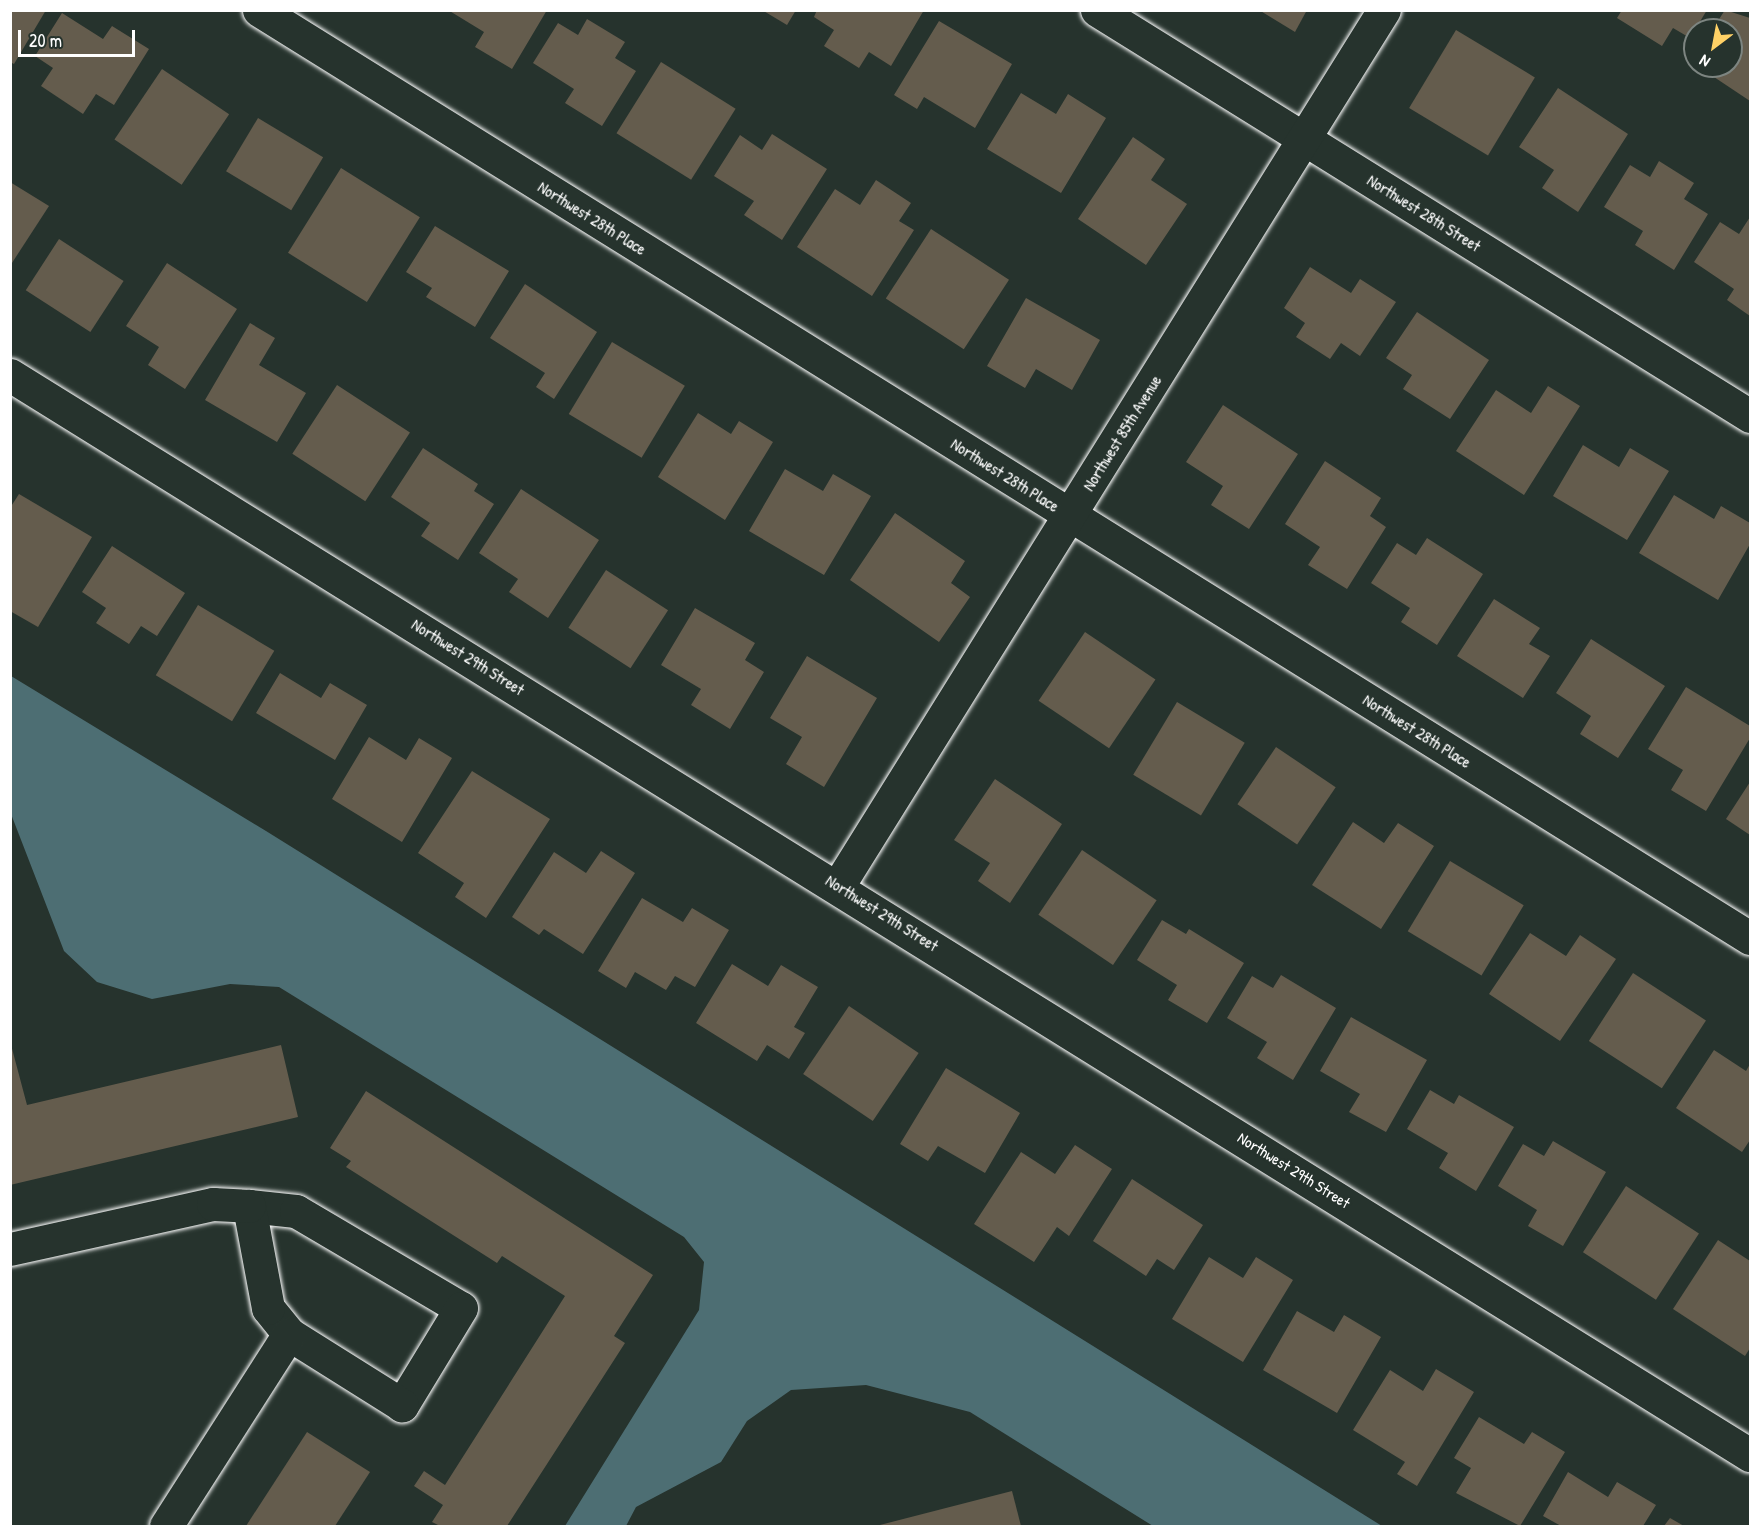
<!DOCTYPE html>
<style>
body{margin:0}
#map{position:relative;width:1761px;height:1537px;overflow:hidden;background:#26332d;font-family:"Patrick Hand",sans-serif}
div>[style]{position:absolute}
.water>*{inset:0;background:#4d6e73}
.building>*{inset:0;background:#645c4d;transform-origin:0 0}
.roads{filter:drop-shadow(0 0 2px #fff) drop-shadow(0 0 2px #fff)}
.minor>*{height:33px;margin:-16.5px;padding:0 16.5px;transform-origin:16.5px;border-radius:16.5px;background:#26332d}
span{translate:-50% -50%;white-space:nowrap;text-align:center;line-height:1.15;-webkit-text-stroke:5px #26332d;paint-order:stroke}
.street-label{font-size:16px;color:#fff}
.frame{position:absolute;inset:0;border:12px solid #fff;pointer-events:none}
.north{position:absolute;left:1683px;top:18px;width:60px;height:60px;box-sizing:border-box;background:#26332d;border:2px solid #7d8581;border-radius:50%;rotate:212deg;font-size:16px;font-weight:700;line-height:24px;text-align:center;color:#fff}
.north::after{content:'';display:block;margin:auto;width:21px;height:27px;background:#ffd166;clip-path:polygon(50% 0,100% 100%,50% 72%,0 100%)}
.scale{position:absolute;left:18px;top:30px;width:117px;height:27px;box-sizing:border-box;border:3px solid #fff;border-top:0;padding-left:8px;font-size:18px;line-height:21px;white-space:nowrap;color:#fff;-webkit-text-stroke:4px #26332d;paint-order:stroke}
</style>
<div id="map">
<div class="water">
<i style="clip-path:polygon(11px 676px,266px 831px,1382px 1526px,1153px 1526px,970px 1412px,866px 1385px,791px 1390px,747px 1421px,721px 1462px,636px 1507px,626px 1526px,565px 1526px,699px 1310px,704px 1262px,684px 1237px,279px 987px,230px 984px,152px 999px,97px 982px,64px 951px,11px 814px)"></i>
</div>
<div class="building">
<i style="clip-path:polygon(10px 10px,46px 10px,14px 64px,10px 62px)"></i>
<i style="clip-path:polygon(448px 10px,547px 10px,512px 69px,475px 47px,484px 32px)"></i>
<i style="clip-path:polygon(762px 10px,796px 10px,787px 25px)"></i>
<i style="clip-path:polygon(817px 10px,924px 10px,891px 66px,869px 52px,859px 68px,824px 46px,834px 30px,814px 17px)"></i>
<i style="clip-path:polygon(1259px 10px,1307px 10px,1295px 32px)"></i>
<i style="clip-path:polygon(1622px 10px,1707px 10px,1690px 38px,1673px 28px,1662px 46px,1617px 18px)"></i>
<i style="clip-path:polygon(1725px 10px,1750px 18px,1750px 101px,1711px 75px,1717px 66px,1731px 66px,1731px 30px,1712px 30px)"></i>
<i style="clip-path:polygon(62px 13px,103px 39px,112px 26px,149px 49px,114px 105px,96px 94px,83px 114px,41px 86px,53px 68px,35px 56px)"></i>
<i style="clip-path:polygon(587px 19px,625px 42px,615px 58px,636px 71px,602px 126px,565px 103px,574px 89px,533px 63px,558px 23px,578px 35px)"></i>
<i style="clip-path:polygon(939px 21px,1012px 64px,975px 128px,924px 97px,917px 109px,894px 95px)"></i>
<i style="left:1456px;top:30px;width:92px;height:91px;rotate:31deg"></i>
<i style="left:661px;top:62px;width:88px;height:84px;rotate:32deg"></i>
<i style="left:162px;top:69px;width:81px;height:85px;rotate:34deg"></i>
<i style="clip-path:polygon(1558px 88px,1628px 134px,1578px 212px,1542px 188px,1554px 170px,1519px 147px)"></i>
<i style="clip-path:polygon(1021px 93px,1056px 114px,1068px 94px,1106px 118px,1061px 193px,987px 149px)"></i>
<i style="left:258px;top:118px;width:76px;height:62px;rotate:31deg"></i>
<i style="clip-path:polygon(772px 134px,827px 169px,782px 240px,744px 215px,754px 201px,714px 176px,740px 135px,762px 150px)"></i>
<i style="clip-path:polygon(1133px 137px,1165px 159px,1151px 180px,1187px 204px,1146px 265px,1078px 219px)"></i>
<i style="clip-path:polygon(1659px 161px,1694px 183px,1684px 199px,1708px 214px,1674px 270px,1635px 245px,1643px 231px,1604px 207px,1630px 165px,1650px 177px)"></i>
<i style="left:341px;top:168px;width:93px;height:100px;rotate:32deg"></i>
<i style="clip-path:polygon(876px 180px,911px 203px,899px 221px,914px 230px,872px 296px,797px 247px,835px 189px,860px 205px)"></i>
<i style="clip-path:polygon(10px 182px,49px 206px,10px 266px)"></i>
<i style="clip-path:polygon(1750px 217px,1750px 316px,1727px 300px,1734px 289px,1694px 262px,1720px 222px,1739px 234px)"></i>
<i style="clip-path:polygon(435px 226px,509px 271px,475px 327px,426px 297px,432px 288px,406px 272px)"></i>
<i style="left:931px;top:229px;width:93px;height:83px;rotate:33deg"></i>
<i style="left:59px;top:239px;width:77px;height:61px;rotate:33deg"></i>
<i style="clip-path:polygon(167px 263px,237px 309px,185px 389px,148px 365px,159px 347px,126px 326px)"></i>
<i style="clip-path:polygon(1310px 267px,1351px 293px,1360px 279px,1396px 302px,1360px 356px,1341px 343px,1330px 359px,1296px 337px,1305px 323px,1284px 308px)"></i>
<i style="clip-path:polygon(525px 284px,597px 332px,554px 399px,536px 387px,545px 373px,490px 338px)"></i>
<i style="clip-path:polygon(1026px 298px,1100px 340px,1072px 390px,1036px 369px,1025px 388px,987px 366px)"></i>
<i style="clip-path:polygon(1417px 312px,1489px 360px,1450px 419px,1403px 389px,1412px 375px,1386px 358px)"></i>
<i style="clip-path:polygon(250px 323px,275px 338px,259px 365px,306px 393px,277px 442px,205px 400px)"></i>
<i style="left:612px;top:342px;width:85px;height:84px;rotate:31deg"></i>
<i style="left:337px;top:385px;width:87px;height:82px;rotate:33deg"></i>
<i style="clip-path:polygon(1548px 386px,1580px 406px,1524px 495px,1456px 451px,1496px 390px,1531px 413px)"></i>
<i style="clip-path:polygon(1223px 405px,1298px 454px,1249px 529px,1211px 505px,1223px 486px,1186px 462px)"></i>
<i style="clip-path:polygon(698px 413px,731px 434px,739px 421px,773px 442px,725px 520px,658px 477px)"></i>
<i style="clip-path:polygon(1583px 445px,1619px 467px,1630px 448px,1669px 471px,1627px 540px,1553px 496px)"></i>
<i style="clip-path:polygon(423px 448px,478px 484px,474px 491px,494px 504px,458px 560px,421px 536px,430px 523px,391px 497px)"></i>
<i style="clip-path:polygon(1325px 461px,1381px 498px,1370px 516px,1386px 527px,1347px 589px,1308px 565px,1320px 547px,1285px 524px)"></i>
<i style="clip-path:polygon(785px 469px,823px 491px,833px 474px,871px 496px,824px 575px,749px 531px)"></i>
<i style="clip-path:polygon(521px 489px,599px 540px,548px 618px,509px 592px,518px 579px,479px 553px)"></i>
<i style="clip-path:polygon(19px 494px,92px 537px,38px 627px,10px 611px,10px 508px)"></i>
<i style="clip-path:polygon(1674px 495px,1714px 519px,1721px 506px,1750px 523px,1750px 544px,1718px 600px,1639px 553px)"></i>
<i style="clip-path:polygon(895px 513px,965px 561px,951px 583px,970px 597px,939px 642px,850px 580px)"></i>
<i style="clip-path:polygon(1427px 538px,1483px 574px,1437px 645px,1401px 622px,1410px 608px,1371px 583px,1397px 543px,1416px 555px)"></i>
<i style="clip-path:polygon(112px 546px,185px 593px,157px 636px,141px 626px,129px 644px,96px 623px,106px 608px,82px 592px)"></i>
<i style="left:606px;top:570px;width:74px;height:69px;rotate:33deg"></i>
<i style="clip-path:polygon(1494px 599px,1540px 628px,1529px 644px,1550px 656px,1523px 698px,1457px 656px)"></i>
<i style="left:198px;top:605px;width:89px;height:82px;rotate:31deg"></i>
<i style="clip-path:polygon(695px 608px,755px 643px,745px 660px,764px 672px,730px 729px,691px 705px,701px 689px,661px 665px)"></i>
<i style="left:1085px;top:632px;width:85px;height:83px;rotate:34deg"></i>
<i style="clip-path:polygon(1591px 639px,1665px 686px,1618px 758px,1580px 734px,1591px 716px,1556px 693px)"></i>
<i style="clip-path:polygon(807px 656px,877px 698px,824px 787px,786px 764px,802px 737px,770px 718px)"></i>
<i style="clip-path:polygon(280px 673px,321px 698px,330px 683px,367px 705px,335px 760px,256px 713px)"></i>
<i style="clip-path:polygon(1686px 687px,1750px 726px,1750px 738px,1706px 811px,1671px 790px,1683px 770px,1648px 749px)"></i>
<i style="left:1177px;top:702px;width:79px;height:85px;rotate:31deg"></i>
<i style="clip-path:polygon(369px 737px,406px 760px,419px 738px,452px 758px,402px 842px,332px 799px)"></i>
<i style="left:1276px;top:747px;width:72px;height:69px;rotate:34deg"></i>
<i style="clip-path:polygon(472px 771px,550px 819px,486px 918px,455px 897px,464px 883px,418px 853px)"></i>
<i style="clip-path:polygon(995px 779px,1062px 824px,1010px 903px,978px 881px,990px 863px,954px 840px)"></i>
<i style="clip-path:polygon(1750px 782px,1750px 835px,1726px 819px)"></i>
<i style="clip-path:polygon(1353px 822px,1384px 843px,1398px 823px,1434px 846px,1381px 929px,1312px 885px)"></i>
<i style="left:1082px;top:850px;width:90px;height:78px;rotate:34deg"></i>
<i style="clip-path:polygon(601px 851px,635px 873px,583px 954px,544px 929px,539px 935px,512px 917px,554px 852px,586px 873px)"></i>
<i style="left:1450px;top:861px;width:86px;height:82px;rotate:31deg"></i>
<i style="clip-path:polygon(642px 898px,683px 922px,692px 908px,729px 930px,695px 987px,675px 976px,666px 990px,635px 972px,626px 988px,598px 971px)"></i>
<i style="clip-path:polygon(1162px 920px,1186px 934px,1189px 929px,1244px 963px,1207px 1023px,1168px 1000px,1177px 985px,1137px 960px)"></i>
<i style="clip-path:polygon(1530px 933px,1566px 956px,1580px 935px,1616px 959px,1560px 1041px,1489px 994px)"></i>
<i style="clip-path:polygon(732px 964px,768px 986px,781px 965px,818px 987px,794px 1027px,805px 1033px,789px 1059px,767px 1045px,757px 1061px,696px 1023px)"></i>
<i style="left:1633px;top:973px;width:87px;height:81px;rotate:33deg"></i>
<i style="clip-path:polygon(1281px 975px,1336px 1008px,1293px 1080px,1257px 1058px,1267px 1042px,1227px 1018px,1252px 976px,1273px 988px)"></i>
<i style="left:849px;top:1006px;width:84px;height:82px;rotate:34deg"></i>
<i style="clip-path:polygon(1351px 1017px,1427px 1060px,1386px 1132px,1349px 1112px,1360px 1094px,1320px 1071px)"></i>
<i style="clip-path:polygon(10px 1041px,27px 1105px,281px 1045px,298px 1117px,10px 1185px)"></i>
<i style="clip-path:polygon(1714px 1050px,1746px 1071px,1750px 1064px,1750px 1140px,1742px 1152px,1676px 1108px)"></i>
<i style="clip-path:polygon(946px 1068px,1020px 1113px,985px 1173px,938px 1146px,928px 1161px,900px 1144px)"></i>
<i style="clip-path:polygon(1430px 1090px,1454px 1104px,1459px 1095px,1514px 1127px,1476px 1191px,1439px 1168px,1448px 1153px,1407px 1129px)"></i>
<i style="clip-path:polygon(366px 1091px,653px 1275px,614px 1336px,625px 1343px,507px 1526px,440px 1526px,432px 1522px,443px 1505px,414px 1486px,424px 1471px,445px 1485px,565px 1296px,502px 1256px,497px 1263px,346px 1167px,351px 1161px,330px 1148px)"></i>
<i style="clip-path:polygon(1553px 1141px,1606px 1172px,1563px 1246px,1528px 1226px,1537px 1210px,1498px 1186px,1523px 1144px,1544px 1156px)"></i>
<i style="clip-path:polygon(1075px 1145px,1112px 1169px,1069px 1236px,1057px 1227px,1034px 1262px,974px 1224px,1021px 1152px,1055px 1174px)"></i>
<i style="clip-path:polygon(1132px 1179px,1203px 1225px,1174px 1270px,1157px 1259px,1146px 1276px,1093px 1241px)"></i>
<i style="left:1626px;top:1186px;width:87px;height:79px;rotate:33deg"></i>
<i style="clip-path:polygon(1718px 1240px,1750px 1261px,1750px 1348px,1745px 1356px,1673px 1309px)"></i>
<i style="clip-path:polygon(1209px 1257px,1243px 1278px,1256px 1257px,1293px 1280px,1243px 1362px,1172px 1319px)"></i>
<i style="clip-path:polygon(1297px 1311px,1334px 1332px,1344px 1315px,1381px 1337px,1337px 1413px,1263px 1370px)"></i>
<i style="clip-path:polygon(1436px 1369px,1474px 1392px,1417px 1486px,1397px 1474px,1405px 1462px,1353px 1430px,1390px 1370px,1423px 1391px)"></i>
<i style="clip-path:polygon(1479px 1417px,1524px 1444px,1532px 1432px,1565px 1452px,1520px 1526px,1456px 1493px,1471px 1468px,1454px 1458px)"></i>
<i style="clip-path:polygon(307px 1432px,370px 1472px,335px 1526px,246px 1526px)"></i>
<i style="clip-path:polygon(1568px 1472px,1608px 1497px,1617px 1482px,1656px 1505px,1643px 1526px,1561px 1526px,1543px 1516px)"></i>
<i style="clip-path:polygon(1012px 1491px,1021px 1526px,876px 1526px)"></i>
<i style="clip-path:polygon(1670px 1518px,1684px 1526px,1664px 1526px)"></i>
</div>
<div class="roads">
<div class="minor">
<i style="left:259px;top:10px;width:1756px;rotate:31.9deg"></i>
<i style="left:1097px;top:10px;width:769px;rotate:31.87deg"></i>
<i style="left:10px;top:375px;width:2048px;rotate:31.83deg"></i>
<i style="left:838px;top:886px;width:1032px;rotate:-58.07deg"></i>
<i style="left:249px;top:1206px;width:47px;rotate:6.1deg"></i>
<i style="left:296px;top:1211px;width:191px;rotate:30.5deg"></i>
<i style="left:461px;top:1308px;width:114px;rotate:121.3deg"></i>
<i style="left:402px;top:1405px;width:133px;rotate:-147.9deg"></i>
<i style="left:289px;top:1334px;width:33px;rotate:-129deg"></i>
<i style="left:268px;top:1308px;width:104px;rotate:-100.6deg"></i>
<i style="left:10px;top:1249px;width:208px;rotate:-12.5deg"></i>
<i style="left:213px;top:1204px;width:36px;rotate:3deg"></i>
<i style="left:166px;top:1526px;width:228px;rotate:-57.4deg"></i>
</div>
</div>
<div class="street-label">
<span style="left:1424px;top:213px;rotate:32deg">Northwest 28th Street</span>
<span style="left:592px;top:218px;rotate:32deg">Northwest 28th Place</span>
<span style="left:1122px;top:433px;rotate:-58deg">Northwest 85th Avenue</span>
<span style="left:1005px;top:475px;rotate:32deg">Northwest 28th Place</span>
<span style="left:468px;top:657px;rotate:32deg">Northwest 29th Street</span>
<span style="left:1417px;top:731px;rotate:32deg">Northwest 28th Place</span>
<span style="left:882px;top:913px;rotate:32deg">Northwest 29th Street</span>
<span style="left:1294px;top:1170px;rotate:32deg">Northwest 29th Street</span>
</div>
<div class="frame"></div>
<div class="north">N</div>
<div class="scale">20 m</div>
</div>
